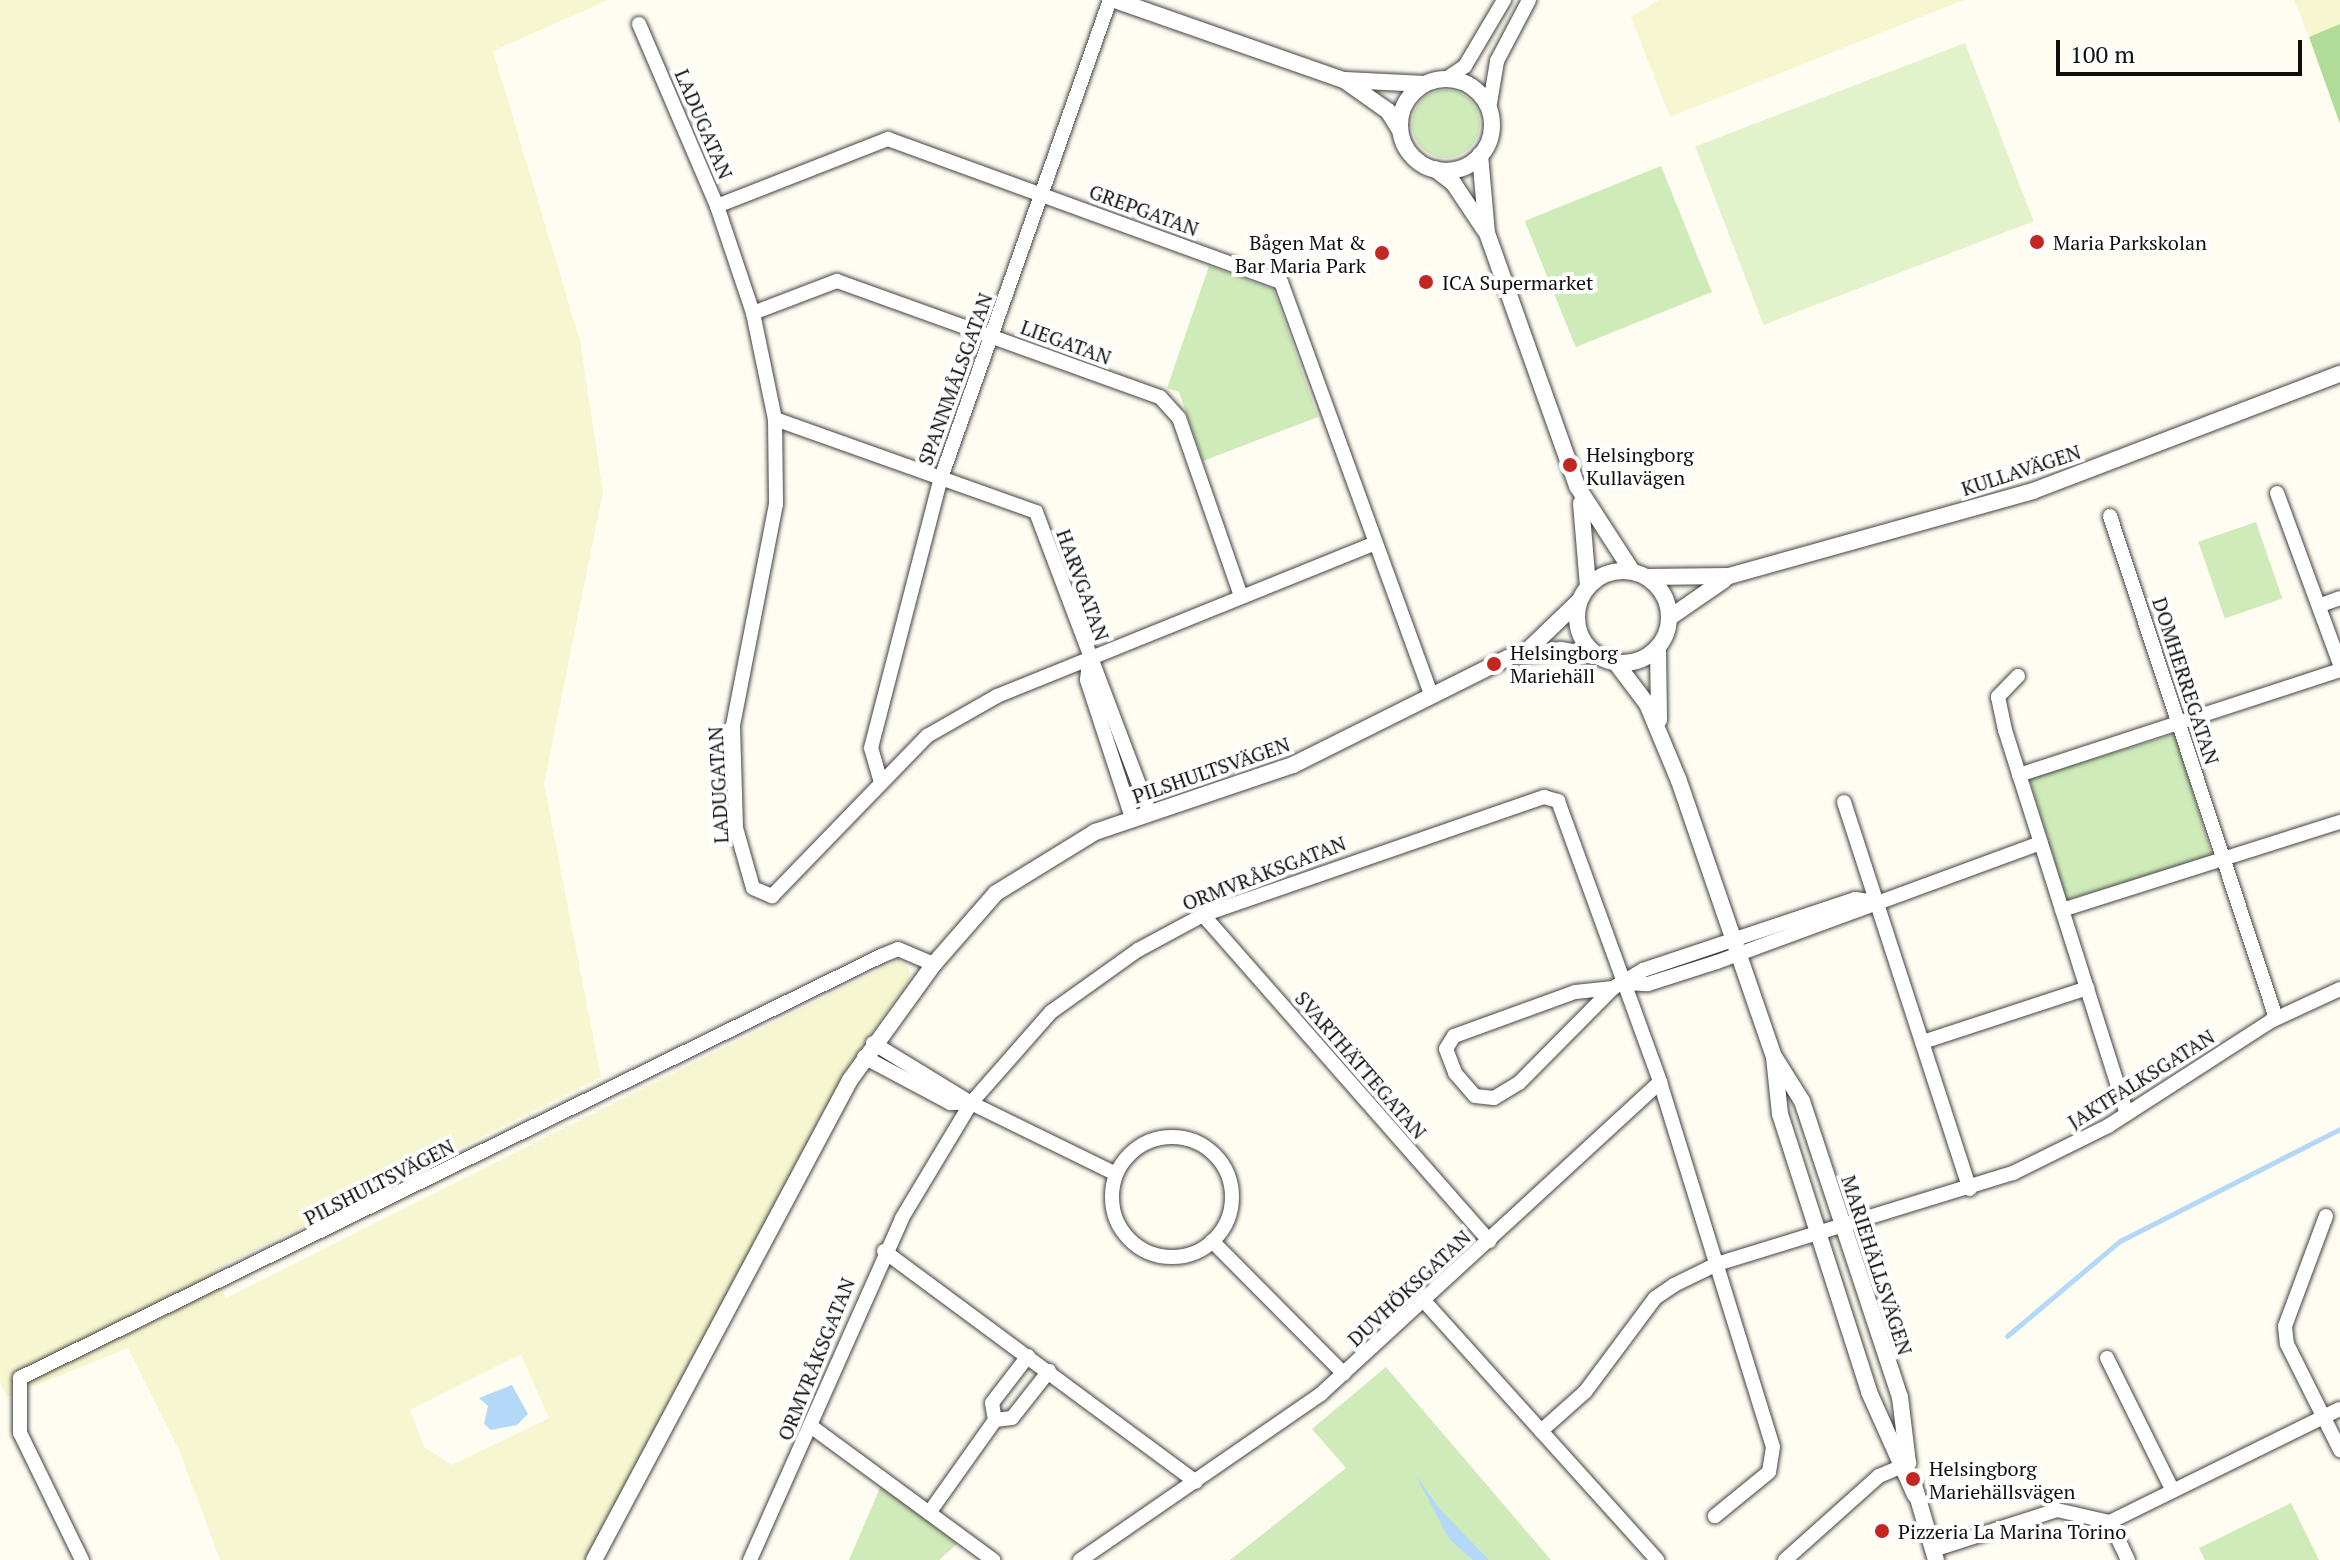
<!DOCTYPE html>
<meta charset="utf-8">
<style>
body{margin:0}
#map{position:relative;width:2340px;height:1560px;overflow:hidden;background:#fffdf1;font-family:"PT Serif",serif}
div>[style]{position:absolute}
.farmland>*{inset:0;background:#f6f6d0}
.green>*{inset:0;background:#cfebb9;transform-origin:0 0}
.round{border-radius:50%}
.forest>*{inset:0;background:#b1dc97}
.pitch>*{inset:0;background:#e2f2cb;transform-origin:0 0}
.water>*{inset:0;background:#b4d9f8}
.stream>*{height:5px;margin:-2.5px;padding:0 2.5px;transform-origin:2.5px;border-radius:2.5px;background:#b4d9f8}
.roads{filter:drop-shadow(0 0 2px #424242) drop-shadow(0 0 2px #424242)}
.minor>*{height:14px;margin:-7px;padding:0 7px;transform-origin:7px;border-radius:7px;background:#fff}
.minor>.ring{margin:-7px;padding:0;box-sizing:content-box;background:none;border:14px solid #fff;border-radius:50%}
.tertiary>*{height:16px;margin:-8px;padding:0 8px;transform-origin:8px;border-radius:8px;background:#fff}
.tertiary>.ring{margin:-8px;padding:0;box-sizing:content-box;background:none;border:16px solid #fff;border-radius:50%}
.dots>*{width:22px;height:22px;translate:-50% -50%;box-sizing:border-box;border:4px solid #fff;border-radius:50%}
span{translate:-50% -50%;white-space:nowrap;text-align:center;line-height:1.15;-webkit-text-stroke:8px #fff;paint-order:stroke}
.street-label{font-size:20px;color:#0f0f0f}
.poi-label{font-size:20px;color:#0f0f0f}
.right{translate:-100% -50%;text-align:right}
.left{translate:0 -50%;text-align:left}
.scale{position:absolute;left:2056px;top:40px;width:246px;height:36px;box-sizing:border-box;border:4px solid #0f0f0f;border-top:0;padding-left:10px;font-size:24px;line-height:28px;white-space:nowrap;color:#0f0f0f;-webkit-text-stroke:6px #fff;paint-order:stroke}
</style>
<div id="map">
<div class="farmland">
<i style="clip-path:polygon(evenodd,0 0,608px 0,493px 51px,580px 341px,603px 492px,544px 784px,601px 1077px,213px 1271px,226px 1298px,899px 960px,909px 968px,910px 981px,866px 1039px,585px 1560px,220px 1560px,179px 1450px,128px 1348px,7px 1397px,0 1382px,0 0,521px 1354px,549px 1418px,452px 1465px,424px 1447px,410px 1410px,521px 1354px)"></i>
<i style="clip-path:polygon(1659px 0,1964px 0,1670px 117px,1631px 17px)"></i>
<i style="clip-path:polygon(2294px 0,2340px 0,2340px 24px,2309px 37px)"></i>
</div>
<div class="green">
<i class="round" style="left:1412px;top:90px;width:68px;height:68px"></i>
<i style="left:1661px;top:166px;width:136px;height:147px;rotate:68deg"></i>
<i style="clip-path:polygon(1209px 266px,1273px 289px,1318px 417px,1203px 461px,1179px 392px,1167px 388px)"></i>
<i style="left:2256px;top:522px;width:81px;height:61px;rotate:71deg"></i>
<i style="left:2175px;top:734px;width:127px;height:152px;rotate:73deg"></i>
<i style="clip-path:polygon(1386px 1367px,1551px 1560px,1230px 1560px,1346px 1468px,1312px 1429px)"></i>
<i style="clip-path:polygon(882px 1483px,957px 1544px,939px 1560px,849px 1560px)"></i>
<i style="clip-path:polygon(2291px 1503px,2319px 1560px,2205px 1560px,2199px 1548px)"></i>
</div>
<div class="forest">
<i style="clip-path:polygon(2340px 24px,2340px 124px,2309px 37px)"></i>
</div>
<div class="pitch">
<i style="left:1965px;top:43px;width:191px;height:289px;rotate:69deg"></i>
</div>
<div class="water">
<i style="clip-path:polygon(512px 1385px,528px 1414px,517px 1425px,491px 1430px,484px 1424px,488px 1406px,479px 1398px)"></i>
<i style="clip-path:polygon(1415px 1474px,1439px 1508px,1489px 1560px,1473px 1560px,1449px 1539px)"></i>
</div>
<div class="stream">
<i style="left:2007px;top:1336px;width:148px;rotate:-40.1deg"></i>
<i style="left:2120px;top:1241px;width:247px;rotate:-27deg"></i>
</div>
<div class="roads">
<div class="minor">
<i style="left:639px;top:24px;width:198px;rotate:66.8deg"></i>
<i style="left:717px;top:206px;width:113px;rotate:71.4deg"></i>
<i style="left:753px;top:313px;width:108px;rotate:78.3deg"></i>
<i style="left:775px;top:419px;width:85px;rotate:89.3deg"></i>
<i style="left:776px;top:504px;width:226px;rotate:101deg"></i>
<i style="left:733px;top:726px;width:102px;rotate:88.3deg"></i>
<i style="left:736px;top:828px;width:62px;rotate:74.2deg"></i>
<i style="left:753px;top:888px;width:21px;rotate:23deg"></i>
<i style="left:772px;top:896px;width:223px;rotate:-45.9deg"></i>
<i style="left:927px;top:736px;width:81px;rotate:-29.7deg"></i>
<i style="left:997px;top:696px;width:406px;rotate:-22deg"></i>
<i style="left:1446px;top:79px;width:23px;rotate:-34deg"></i>
<i style="left:1465px;top:66px;width:77px;rotate:-59.4deg"></i>
<i style="left:1489px;top:109px;width:49px;rotate:-80.5deg"></i>
<i style="left:1497px;top:61px;width:69px;rotate:-62.3deg"></i>
<i style="left:717px;top:206px;width:184px;rotate:-21.4deg"></i>
<i style="left:888px;top:139px;width:418px;rotate:20deg"></i>
<i style="left:1281px;top:282px;width:438px;rotate:70deg"></i>
<i style="left:753px;top:313px;width:90px;rotate:-20.9deg"></i>
<i style="left:837px;top:281px;width:343px;rotate:19.8deg"></i>
<i style="left:1160px;top:397px;width:28px;rotate:48deg"></i>
<i style="left:1179px;top:418px;width:188px;rotate:70.8deg"></i>
<i style="left:775px;top:419px;width:277px;rotate:19.6deg"></i>
<i style="left:1036px;top:512px;width:322px;rotate:69.3deg"></i>
<i style="left:2277px;top:493px;width:182px;rotate:69.8deg"></i>
<i style="left:2110px;top:516px;width:529px;rotate:71.7deg"></i>
<i style="left:2321px;top:605px;width:20px;rotate:-20deg"></i>
<i style="left:1089px;top:661px;width:19px;rotate:96deg"></i>
<i style="left:1087px;top:680px;width:145px;rotate:71.9deg"></i>
<i style="left:2018px;top:676px;width:29px;rotate:134deg"></i>
<i style="left:1998px;top:697px;width:34px;rotate:78deg"></i>
<i style="left:2005px;top:730px;width:403px;rotate:72.4deg"></i>
<i style="left:2019px;top:775px;width:338px;rotate:-18.1deg"></i>
<i style="left:880px;top:779px;width:32px;rotate:-106deg"></i>
<i style="left:871px;top:748px;width:279px;rotate:-75.5deg"></i>
<i style="left:941px;top:478px;width:507px;rotate:-70.53deg"></i>
<i style="left:1844px;top:802px;width:407px;rotate:72deg"></i>
<i style="left:2062px;top:910px;width:292px;rotate:-17.6deg"></i>
<i style="left:1203px;top:915px;width:434px;rotate:48.7deg"></i>
<i style="left:1626px;top:983px;width:22px;rotate:3deg"></i>
<i style="left:1648px;top:984px;width:72px;rotate:-17.7deg"></i>
<i style="left:1717px;top:962px;width:345px;rotate:-20.2deg"></i>
<i style="left:1613px;top:988px;width:38px;rotate:174deg"></i>
<i style="left:1575px;top:992px;width:129px;rotate:160deg"></i>
<i style="left:1454px;top:1036px;width:15px;rotate:122deg"></i>
<i style="left:1446px;top:1049px;width:26px;rotate:69deg"></i>
<i style="left:1455px;top:1073px;width:30px;rotate:49deg"></i>
<i style="left:1475px;top:1096px;width:19px;rotate:6deg"></i>
<i style="left:1494px;top:1098px;width:29px;rotate:-31deg"></i>
<i style="left:1519px;top:1083px;width:134px;rotate:-45.3deg"></i>
<i style="left:1613px;top:988px;width:35px;rotate:-31deg"></i>
<i style="left:1643px;top:970px;width:224px;rotate:-18.5deg"></i>
<i style="left:1855px;top:899px;width:21px;rotate:8deg"></i>
<i style="left:1923px;top:1042px;width:173px;rotate:-18.2deg"></i>
<i style="left:873px;top:1043px;width:115px;rotate:31.5deg"></i>
<i style="left:971px;top:1103px;width:161px;rotate:26.1deg"></i>
<i style="left:864px;top:1057px;width:98px;rotate:28.1deg"></i>
<i style="left:950px;top:1103px;width:21px"></i>
<i style="left:1660px;top:1082px;width:382px;rotate:72.8deg"></i>
<i style="left:1773px;top:1447px;width:25px;rotate:99deg"></i>
<i style="left:1769px;top:1472px;width:70px;rotate:140.8deg"></i>
<i class="ring" style="left:1112px;top:1137px;width:106px;height:106px"></i>
<i style="left:2326px;top:1216px;width:117px;rotate:110.4deg"></i>
<i style="left:2285px;top:1326px;width:18px;rotate:84deg"></i>
<i style="left:2287px;top:1344px;width:119px;rotate:63.4deg"></i>
<i style="left:1212px;top:1241px;width:187px;rotate:45.2deg"></i>
<i style="left:884px;top:1251px;width:388px;rotate:36.5deg"></i>
<i style="left:1425px;top:1302px;width:347px;rotate:48deg"></i>
<i style="left:1028px;top:1356px;width:59px;rotate:127.5deg"></i>
<i style="left:992px;top:1403px;width:17px;rotate:80deg"></i>
<i style="left:995px;top:1420px;width:17px;rotate:-7deg"></i>
<i style="left:1012px;top:1418px;width:60px;rotate:-51.8deg"></i>
<i style="left:2107px;top:1358px;width:148px;rotate:63.6deg"></i>
<i style="left:812px;top:1427px;width:225px;rotate:36.3deg"></i>
<i style="left:1541px;top:1431px;width:59px;rotate:-41.6deg"></i>
<i style="left:1585px;top:1392px;width:117px;rotate:-53.3deg"></i>
<i style="left:1655px;top:1298px;width:23px;rotate:-34deg"></i>
<i style="left:1674px;top:1285px;width:48px;rotate:-26deg"></i>
<i style="left:1717px;top:1264px;width:310px;rotate:-17.1deg"></i>
<i style="left:2013px;top:1173px;width:106px;rotate:-26.3deg"></i>
<i style="left:2108px;top:1126px;width:194px;rotate:-32.8deg"></i>
<i style="left:2271px;top:1021px;width:76px;rotate:-24.9deg"></i>
<i style="left:929px;top:1513px;width:114px;rotate:-54.6deg"></i>
<i style="left:2110px;top:1522px;width:42px;rotate:64.7deg"></i>
<i style="left:1933px;top:1550px;width:130px;rotate:-17.9deg"></i>
<i style="left:2057px;top:1510px;width:54px;rotate:12.8deg"></i>
<i style="left:2110px;top:1522px;width:256px;rotate:-26.2deg"></i>
<i style="left:82px;top:1560px;width:141px;rotate:-116deg"></i>
<i style="left:20px;top:1433px;width:55px;rotate:-90deg"></i>
<i style="left:20px;top:1378px;width:959px;rotate:-26.11deg"></i>
<i style="left:881px;top:956px;width:18px;rotate:-22deg"></i>
<i style="left:898px;top:949px;width:39px;rotate:23deg"></i>
<i style="left:750px;top:1560px;width:374px;rotate:-66deg"></i>
<i style="left:902px;top:1218px;width:134px;rotate:-59deg"></i>
<i style="left:971px;top:1103px;width:121px;rotate:-48.7deg"></i>
<i style="left:1051px;top:1012px;width:107px;rotate:-35.5deg"></i>
<i style="left:1138px;top:950px;width:74px;rotate:-28.3deg"></i>
<i style="left:1203px;top:915px;width:361px;rotate:-19.1deg"></i>
<i style="left:1544px;top:797px;width:15px;rotate:16deg"></i>
<i style="left:1558px;top:801px;width:299px;rotate:70deg"></i>
<i style="left:1660px;top:1082px;width:461px;rotate:137.4deg"></i>
<i style="left:1321px;top:1394px;width:293px;rotate:145.4deg"></i>
<i style="left:1785px;top:1560px;width:126px;rotate:-41.8deg"></i>
<i style="left:1879px;top:1476px;width:33px;rotate:-23deg"></i>
</div>
<div class="tertiary">
<i style="left:1115px;top:0;width:243px;rotate:19.3deg"></i>
<i style="left:1344px;top:80px;width:54px;rotate:35.2deg"></i>
<i style="left:1388px;top:111px;width:22px;rotate:58deg"></i>
<i class="ring" style="left:1400px;top:79px;width:76px;height:76px"></i>
<i style="left:1345px;top:80px;width:80px;rotate:2.9deg"></i>
<i style="left:1480px;top:155px;width:78px;rotate:84.9deg"></i>
<i style="left:1487px;top:233px;width:269px;rotate:70.4deg"></i>
<i style="left:1577px;top:486px;width:101px;rotate:57.1deg"></i>
<i style="left:1435px;top:169px;width:24px;rotate:38deg"></i>
<i style="left:1454px;top:184px;width:54px;rotate:56.3deg"></i>
<i style="left:1581px;top:503px;width:83px;rotate:85.2deg"></i>
<i class="ring" style="left:1577px;top:571px;width:76px;height:76px"></i>
<i style="left:1647px;top:577px;width:82px;rotate:-0.7deg"></i>
<i style="left:1729px;top:576px;width:316px;rotate:-15.6deg"></i>
<i style="left:2033px;top:491px;width:329px;rotate:-20.9deg"></i>
<i style="left:1669px;top:618px;width:67px;rotate:-34.6deg"></i>
<i style="left:1658px;top:647px;width:73px;rotate:89.2deg"></i>
<i style="left:1527px;top:651px;width:71px;rotate:-43.9deg"></i>
<i style="left:1616px;top:663px;width:51px;rotate:52.9deg"></i>
<i style="left:1647px;top:704px;width:83px;rotate:67.4deg"></i>
<i style="left:1679px;top:781px;width:292px;rotate:71deg"></i>
<i style="left:1774px;top:1057px;width:57px;rotate:84deg"></i>
<i style="left:1780px;top:1114px;width:292px;rotate:72.2deg"></i>
<i style="left:1869px;top:1392px;width:113px;rotate:65.9deg"></i>
<i style="left:1775px;top:1058px;width:51px;rotate:57.9deg"></i>
<i style="left:1802px;top:1101px;width:312px;rotate:71.7deg"></i>
<i style="left:1900px;top:1397px;width:66px;rotate:83.1deg"></i>
<i style="left:1914px;top:1485px;width:78px;rotate:73.7deg"></i>
<i style="left:594px;top:1560px;width:544px;rotate:-61.93deg"></i>
<i style="left:850px;top:1080px;width:143px;rotate:-54.1deg"></i>
<i style="left:934px;top:964px;width:94px;rotate:-48.9deg"></i>
<i style="left:996px;top:893px;width:116px;rotate:-31.6deg"></i>
<i style="left:1095px;top:832px;width:209px;rotate:-18.7deg"></i>
<i style="left:1293px;top:765px;width:245px;rotate:-26.5deg"></i>
<i style="left:1512px;top:656px;width:49px;rotate:-7deg"></i>
<i style="left:1561px;top:650px;width:39px;rotate:10deg"></i>
</div>
</div>
<div class="dots">
<i style="left:2037px;top:242px;background:#c42622"></i>
<i style="left:1382px;top:253px;background:#c42622"></i>
<i style="left:1426px;top:282px;background:#c42622"></i>
<i style="left:1570px;top:465px;background:#c42622"></i>
<i style="left:1494px;top:664px;background:#c42622"></i>
<i style="left:1913px;top:1479px;background:#c42622"></i>
<i style="left:1882px;top:1531px;background:#c42622"></i>
</div>
<div class="street-label">
<span style="left:704px;top:124px;rotate:67deg">LADUGATAN</span>
<span style="left:1144px;top:210px;rotate:20deg">GREPGATAN</span>
<span style="left:1066px;top:342px;rotate:20deg">LIEGATAN</span>
<span style="left:955px;top:379px;rotate:-70deg">SPANNMÅLSGATAN</span>
<span style="left:2021px;top:470px;rotate:-18deg">KULLAVÄGEN</span>
<span style="left:1083px;top:585px;rotate:70deg">HARVGATAN</span>
<span style="left:2186px;top:681px;rotate:72deg">DOMHERREGATAN</span>
<span style="left:1211px;top:770px;rotate:-19deg">PILSHULTSVÄGEN</span>
<span style="left:718px;top:785px;rotate:-93deg">LADUGATAN</span>
<span style="left:1264px;top:873px;rotate:-21deg">ORMVRÅKSGATAN</span>
<span style="left:1361px;top:1065px;rotate:49deg">SVARTHÄTTEGATAN</span>
<span style="left:2141px;top:1079px;rotate:-32deg">JAKTFALKSGATAN</span>
<span style="left:379px;top:1182px;rotate:-27deg">PILSHULTSVÄGEN</span>
<span style="left:1877px;top:1265px;rotate:72deg">MARIEHÄLLSVÄGEN</span>
<span style="left:1409px;top:1288px;rotate:-43deg">DUVHÖKSGATAN</span>
<span style="left:816px;top:1359px;rotate:-68deg">ORMVRÅKSGATAN</span>
</div>
<div class="poi-label">
<span class="right" style="left:1366px;top:254px">Bågen Mat &amp;<br>Bar Maria Park</span>
<span class="left" style="left:2053px;top:242px">Maria Parkskolan</span>
<span class="left" style="left:1442px;top:282px">ICA Supermarket</span>
<span class="left" style="left:1586px;top:466px">Helsingborg<br>Kullavägen</span>
<span class="left" style="left:1510px;top:664px">Helsingborg<br>Mariehäll</span>
<span class="left" style="left:1929px;top:1480px">Helsingborg<br>Mariehällsvägen</span>
<span class="left" style="left:1898px;top:1531px">Pizzeria La Marina Torino</span>
</div>
<div class="scale">100 m</div>
</div>
